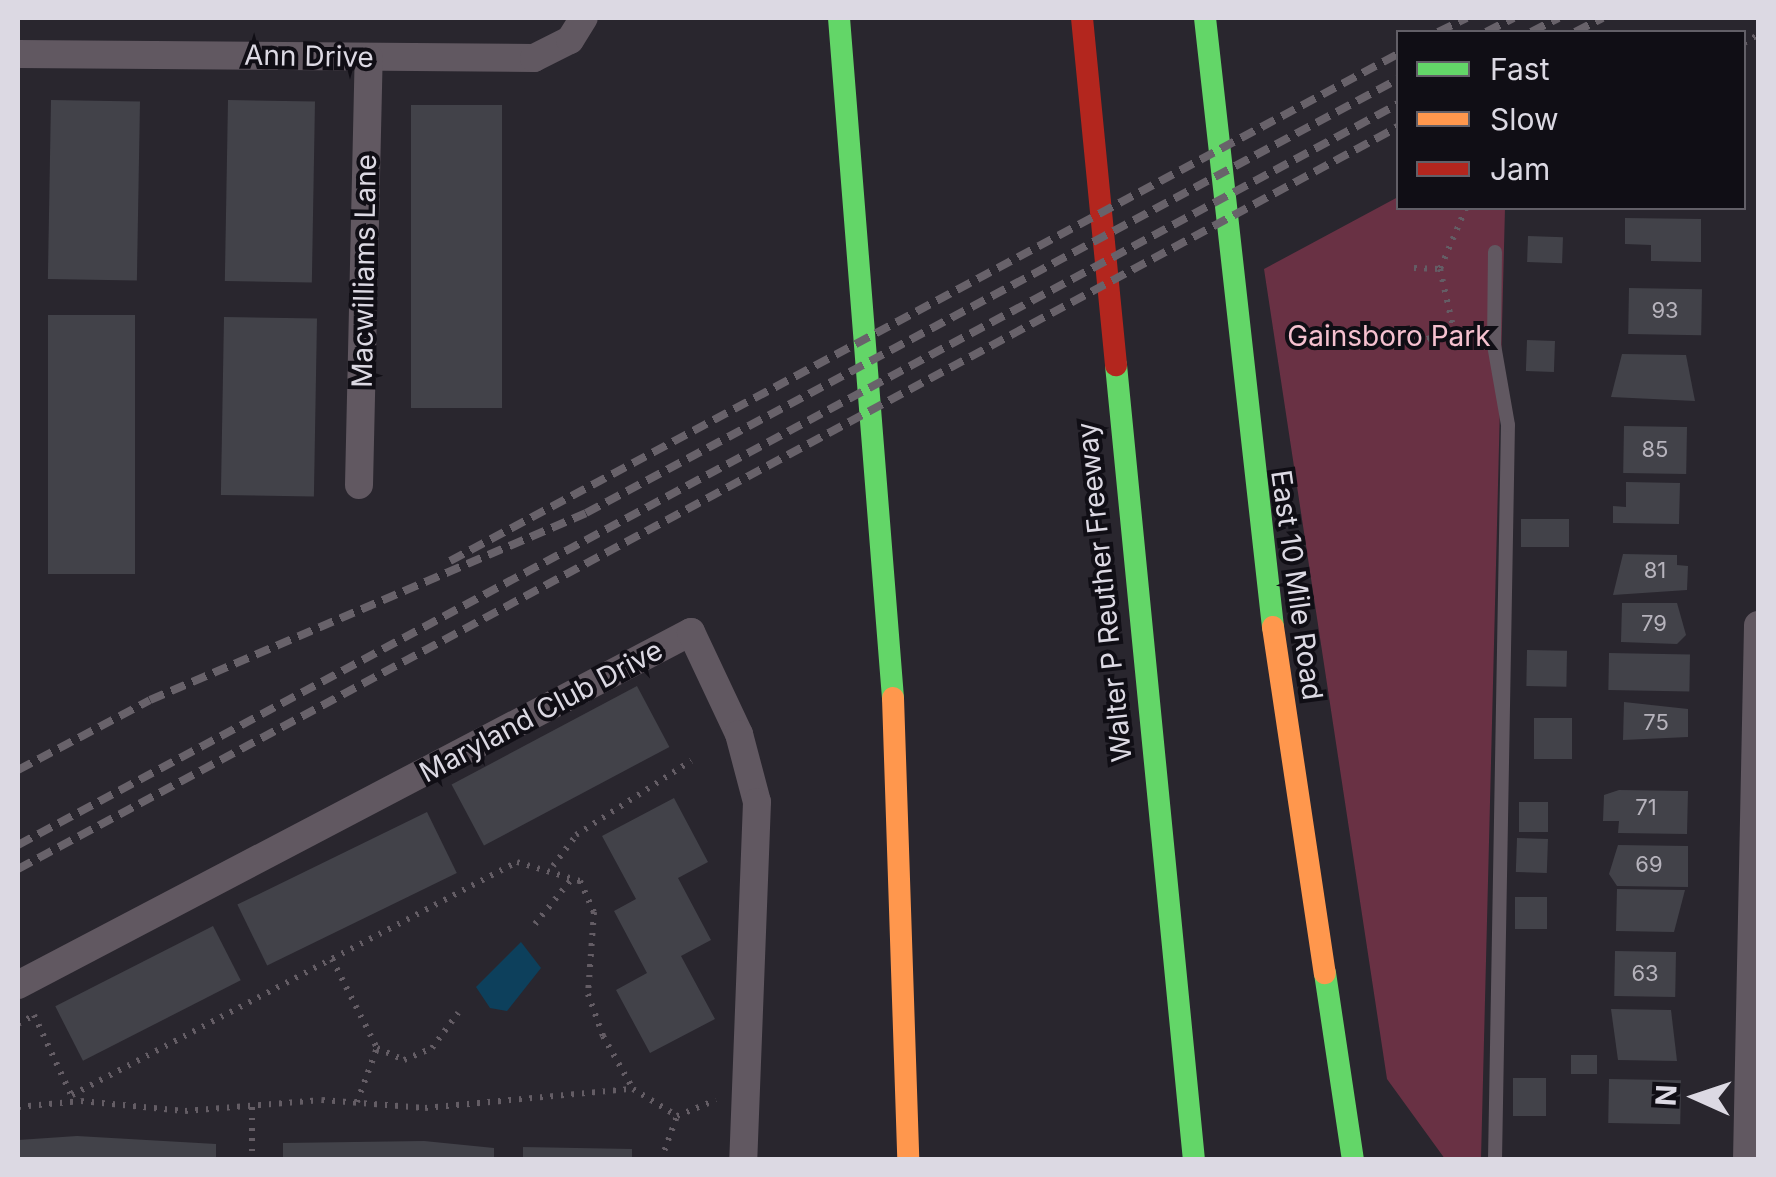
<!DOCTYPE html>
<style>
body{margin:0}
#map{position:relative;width:1776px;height:1177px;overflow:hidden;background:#29262e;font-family:Inter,sans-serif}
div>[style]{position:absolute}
.green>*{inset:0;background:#693144}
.water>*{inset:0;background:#0d405c}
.building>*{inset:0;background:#424249;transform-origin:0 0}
.path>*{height:6px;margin-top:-3px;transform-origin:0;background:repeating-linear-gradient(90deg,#645d65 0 2.5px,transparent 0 10.5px)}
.lane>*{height:14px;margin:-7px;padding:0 7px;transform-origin:7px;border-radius:7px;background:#615861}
.street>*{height:28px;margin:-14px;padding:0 14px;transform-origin:14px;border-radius:14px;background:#615861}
.fast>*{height:22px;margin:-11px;padding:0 11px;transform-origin:11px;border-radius:11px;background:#63d668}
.slow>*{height:22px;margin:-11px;padding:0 11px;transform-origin:11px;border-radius:11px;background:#ff974d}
.jam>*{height:22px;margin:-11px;padding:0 11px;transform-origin:11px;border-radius:11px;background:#b3261e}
.rail>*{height:8px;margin-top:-4px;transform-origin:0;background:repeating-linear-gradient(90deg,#68626a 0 15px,transparent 0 23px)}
span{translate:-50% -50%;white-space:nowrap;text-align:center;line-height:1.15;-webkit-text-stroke:8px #100e15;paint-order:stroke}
.number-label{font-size:22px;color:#b6b3bc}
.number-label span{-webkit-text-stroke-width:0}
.street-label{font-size:28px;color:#dcd9e3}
.park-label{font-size:28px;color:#f5c1cf}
.frame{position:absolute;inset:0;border:20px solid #dcd9e3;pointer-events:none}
.legend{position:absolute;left:1396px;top:30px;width:350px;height:180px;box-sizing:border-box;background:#100e15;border:2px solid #625f67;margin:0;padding:12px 18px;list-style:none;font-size:30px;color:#dcd9e3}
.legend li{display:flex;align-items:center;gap:20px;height:50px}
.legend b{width:50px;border:2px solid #625f67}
.north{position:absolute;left:1646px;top:1047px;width:100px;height:100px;-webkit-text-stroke:8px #100e15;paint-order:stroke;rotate:273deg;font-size:28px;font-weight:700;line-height:40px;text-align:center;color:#dcd9e3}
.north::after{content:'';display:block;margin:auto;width:35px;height:45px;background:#dcd9e3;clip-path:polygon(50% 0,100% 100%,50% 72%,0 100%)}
</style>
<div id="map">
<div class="green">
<i style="clip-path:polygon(1398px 197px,1398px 208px,1505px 208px,1481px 1159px,1445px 1159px,1387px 1079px,1264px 269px)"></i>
</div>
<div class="water">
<i style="clip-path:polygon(521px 942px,541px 968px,507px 1011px,490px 1008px,476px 987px)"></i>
</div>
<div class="building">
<i style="left:51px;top:100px;width:89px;height:179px;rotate:1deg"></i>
<i style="left:228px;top:100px;width:87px;height:181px;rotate:1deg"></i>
<i style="left:411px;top:105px;width:91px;height:303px"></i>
<i style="clip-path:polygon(1625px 218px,1701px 219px,1701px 262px,1651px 261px,1651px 245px,1625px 244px)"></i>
<i style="left:1528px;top:236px;width:35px;height:26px;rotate:2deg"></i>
<i style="left:1629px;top:288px;width:73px;height:46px;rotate:1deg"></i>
<i style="left:48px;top:315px;width:87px;height:259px"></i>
<i style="left:224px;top:317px;width:93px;height:178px;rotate:1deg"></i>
<i style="left:1527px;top:340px;width:28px;height:31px;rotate:2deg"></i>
<i style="clip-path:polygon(1622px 354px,1686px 355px,1695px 401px,1611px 397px)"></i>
<i style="left:1624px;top:426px;width:63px;height:47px;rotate:1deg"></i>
<i style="clip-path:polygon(1626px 482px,1680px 483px,1679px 524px,1613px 523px,1613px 506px,1626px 507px)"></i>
<i style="left:1521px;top:519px;width:48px;height:28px"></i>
<i style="clip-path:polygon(1623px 554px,1677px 555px,1677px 565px,1688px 566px,1687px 590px,1613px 595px)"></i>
<i style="clip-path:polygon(1622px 603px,1677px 603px,1686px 635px,1677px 644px,1621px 642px)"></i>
<i style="left:1527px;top:650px;width:40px;height:36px;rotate:1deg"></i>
<i style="left:1609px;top:653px;width:81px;height:37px;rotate:1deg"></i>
<i style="left:637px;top:686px;width:69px;height:210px;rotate:62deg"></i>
<i style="clip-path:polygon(1624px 702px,1688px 709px,1688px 737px,1623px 740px)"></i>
<i style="left:1534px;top:718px;width:38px;height:41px"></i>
<i style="clip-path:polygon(1619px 790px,1688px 791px,1687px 834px,1618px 833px,1619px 821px,1603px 821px,1604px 795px)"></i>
<i style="clip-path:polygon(674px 798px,708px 862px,678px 878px,711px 940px,681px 956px,715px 1019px,650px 1053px,616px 990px,647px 973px,614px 911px,636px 899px,602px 836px)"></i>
<i style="left:1519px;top:802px;width:29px;height:30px"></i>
<i style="left:427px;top:812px;width:68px;height:211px;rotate:64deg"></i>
<i style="left:1517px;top:838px;width:31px;height:34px;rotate:2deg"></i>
<i style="clip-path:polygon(1618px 845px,1688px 846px,1688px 887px,1617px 886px,1609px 874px)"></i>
<i style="clip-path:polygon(1617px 889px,1685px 890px,1674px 932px,1616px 931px)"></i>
<i style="left:1515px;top:897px;width:32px;height:32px"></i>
<i style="left:213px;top:926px;width:61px;height:177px;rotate:63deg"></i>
<i style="left:1615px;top:951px;width:61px;height:45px;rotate:1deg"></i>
<i style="clip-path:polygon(1611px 1009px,1671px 1010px,1677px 1061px,1618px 1060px)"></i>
<i style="left:1571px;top:1055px;width:26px;height:19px"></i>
<i style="left:1513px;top:1078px;width:33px;height:38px"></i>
<i style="left:1609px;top:1079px;width:72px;height:44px;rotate:1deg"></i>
<i style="clip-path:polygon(77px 1136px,216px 1144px,216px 1160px,18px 1160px,18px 1140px)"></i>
<i style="clip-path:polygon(424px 1141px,494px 1148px,494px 1160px,283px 1160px,283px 1143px)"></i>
<i style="clip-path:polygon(523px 1147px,632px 1149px,632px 1160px,523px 1160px)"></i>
</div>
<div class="path">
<i style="left:1744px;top:43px;width:16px;rotate:-30deg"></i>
<i style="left:1466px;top:208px;width:66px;rotate:113.1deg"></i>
<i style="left:1440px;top:269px;width:64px;rotate:77.3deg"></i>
<i style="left:1454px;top:331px;width:17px;rotate:21deg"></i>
<i style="left:1414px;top:268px;width:26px;rotate:2deg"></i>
<i style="left:1417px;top:342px;width:39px;rotate:-17deg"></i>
<i style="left:553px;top:866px;width:39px;rotate:-53deg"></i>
<i style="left:576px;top:835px;width:137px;rotate:-32.8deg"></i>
<i style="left:535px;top:924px;width:62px;rotate:-50.9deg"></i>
<i style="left:332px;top:959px;width:100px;rotate:63.2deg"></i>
<i style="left:377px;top:1048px;width:30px;rotate:24deg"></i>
<i style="left:404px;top:1060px;width:30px;rotate:-23deg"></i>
<i style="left:432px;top:1048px;width:44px;rotate:-53.4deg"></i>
<i style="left:18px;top:1024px;width:18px;rotate:-29deg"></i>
<i style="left:34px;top:1015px;width:90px;rotate:65.1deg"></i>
<i style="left:72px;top:1095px;width:502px;rotate:-27.64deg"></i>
<i style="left:517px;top:862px;width:66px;rotate:16.8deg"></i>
<i style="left:580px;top:881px;width:34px;rotate:66deg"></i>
<i style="left:594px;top:912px;width:82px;rotate:94.2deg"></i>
<i style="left:588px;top:994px;width:45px;rotate:70.3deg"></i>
<i style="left:603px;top:1036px;width:61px;rotate:60.5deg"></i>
<i style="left:633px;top:1089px;width:52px;rotate:31.5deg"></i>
<i style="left:357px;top:1102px;width:58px;rotate:-69.7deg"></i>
<i style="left:18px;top:1107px;width:63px;rotate:-5.4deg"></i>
<i style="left:81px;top:1101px;width:104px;rotate:5.5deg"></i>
<i style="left:185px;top:1111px;width:137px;rotate:-4.6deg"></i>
<i style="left:322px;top:1100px;width:103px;rotate:4.4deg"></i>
<i style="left:425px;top:1108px;width:207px;rotate:-5.3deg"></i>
<i style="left:252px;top:1107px;width:53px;rotate:90deg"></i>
<i style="left:661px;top:1160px;width:47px;rotate:-70deg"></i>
<i style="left:677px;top:1116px;width:42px;rotate:-22.3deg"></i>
</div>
<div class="lane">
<i style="left:1495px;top:1160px;width:735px;rotate:-88.99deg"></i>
<i style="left:1508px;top:425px;width:81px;rotate:-99.9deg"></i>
<i style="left:1494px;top:345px;width:93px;rotate:-89.4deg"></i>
</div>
<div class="street">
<i style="left:18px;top:54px;width:516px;rotate:0.44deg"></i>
<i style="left:534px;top:58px;width:40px;rotate:-26.6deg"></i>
<i style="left:570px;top:40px;width:26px;rotate:-58deg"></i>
<i style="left:359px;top:485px;width:428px;rotate:-88.7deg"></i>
<i style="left:18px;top:985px;width:760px;rotate:-27.68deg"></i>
<i style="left:691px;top:632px;width:113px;rotate:64.8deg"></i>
<i style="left:739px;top:734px;width:70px;rotate:75.2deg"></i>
<i style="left:757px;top:802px;width:358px;rotate:92.2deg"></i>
<i style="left:1747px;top:1160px;width:535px;rotate:-88.82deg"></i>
</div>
<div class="fast">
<i style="left:839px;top:18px;width:682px;rotate:85.46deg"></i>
<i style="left:1205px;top:18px;width:613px;rotate:83.63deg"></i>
<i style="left:1116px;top:365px;width:799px;rotate:84.4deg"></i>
<i style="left:1325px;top:973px;width:189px;rotate:81.5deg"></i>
</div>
<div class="slow">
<i style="left:1273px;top:627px;width:350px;rotate:81.5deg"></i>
<i style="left:893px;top:698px;width:462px;rotate:88.1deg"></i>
</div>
<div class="jam">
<i style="left:1082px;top:18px;width:349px;rotate:84.4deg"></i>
</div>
<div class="rail">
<i style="left:1438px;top:32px;width:32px;rotate:-26deg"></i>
<i style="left:1486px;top:32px;width:31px;rotate:-27deg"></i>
<i style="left:1531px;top:32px;width:31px;rotate:-27deg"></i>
<i style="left:1575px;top:32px;width:31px;rotate:-27deg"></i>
<i style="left:450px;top:561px;width:1075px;rotate:-28.14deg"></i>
<i style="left:18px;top:770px;width:149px;rotate:-27.9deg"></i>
<i style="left:150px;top:700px;width:474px;rotate:-23.2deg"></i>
<i style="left:586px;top:513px;width:921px;rotate:-28.12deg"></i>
<i style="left:18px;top:845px;width:1566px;rotate:-28.23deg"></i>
<i style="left:18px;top:869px;width:1567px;rotate:-28.27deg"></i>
</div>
<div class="number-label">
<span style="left:1665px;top:311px">93</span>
<span style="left:1655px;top:450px">85</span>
<span style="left:1655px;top:571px">81</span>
<span style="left:1654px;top:624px">79</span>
<span style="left:1656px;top:723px">75</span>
<span style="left:1646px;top:808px">71</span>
<span style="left:1649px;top:865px">69</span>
<span style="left:1645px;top:974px">63</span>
</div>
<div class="street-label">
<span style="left:309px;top:56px;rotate:1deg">Ann Drive</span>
<span style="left:364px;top:271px;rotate:-89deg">Macwilliams Lane</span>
<span style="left:1297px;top:585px;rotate:82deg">East 10 Mile Road</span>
<span style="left:1104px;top:592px;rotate:-96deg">Walter P Reuther Freeway</span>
<span style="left:541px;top:711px;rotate:-28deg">Maryland Club Drive</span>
</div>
<div class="park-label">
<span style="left:1389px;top:336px">Gainsboro Park</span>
</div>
<div class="frame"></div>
<ul class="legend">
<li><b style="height:12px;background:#63d668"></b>Fast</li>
<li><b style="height:12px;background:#ff974d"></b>Slow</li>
<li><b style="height:12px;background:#b3261e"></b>Jam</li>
</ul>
<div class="north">N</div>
</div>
